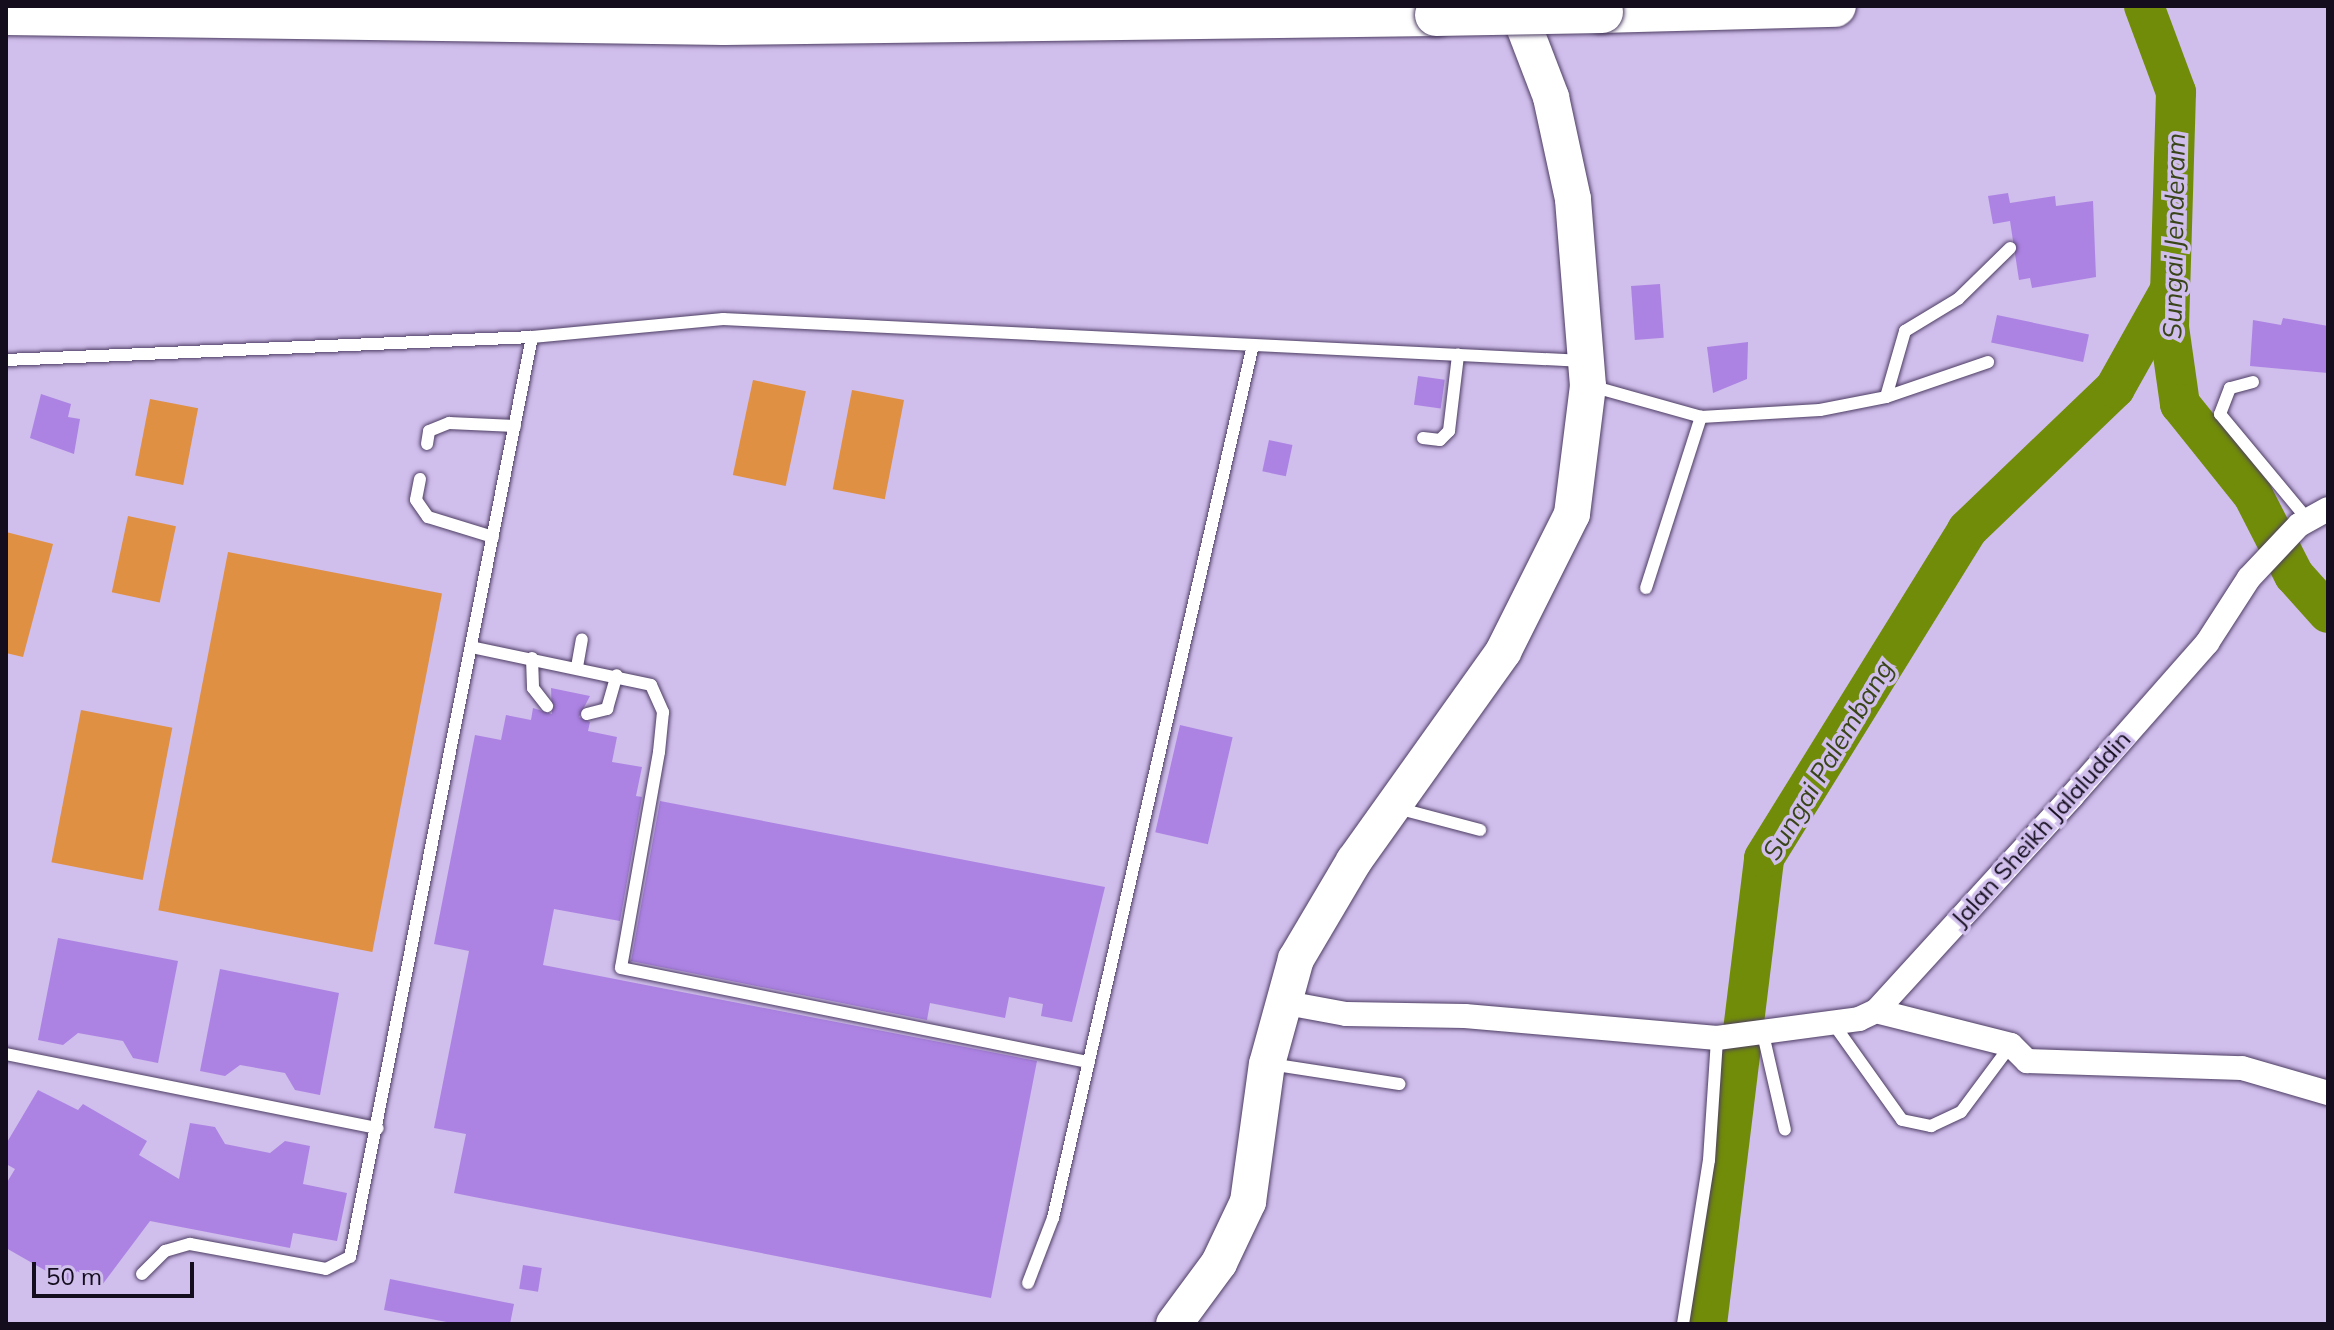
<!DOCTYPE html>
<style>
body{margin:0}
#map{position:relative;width:2334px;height:1330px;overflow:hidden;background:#d0beec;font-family:Mulish,sans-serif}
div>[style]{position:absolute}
.green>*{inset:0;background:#df9042;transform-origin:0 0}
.river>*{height:40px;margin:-20px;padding:0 20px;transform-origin:20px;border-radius:20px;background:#718c09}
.building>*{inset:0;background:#ac83e3;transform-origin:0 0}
.roads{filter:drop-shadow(0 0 2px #4d3d63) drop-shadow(0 0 2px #4d3d63)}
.lane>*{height:12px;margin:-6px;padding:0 6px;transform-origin:6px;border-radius:6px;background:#fff}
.street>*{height:24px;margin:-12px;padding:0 12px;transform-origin:12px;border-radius:12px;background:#fff}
.primary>*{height:36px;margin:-18px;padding:0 18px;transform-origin:18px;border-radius:18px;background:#fff}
.highway>*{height:42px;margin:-21px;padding:0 21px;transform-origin:21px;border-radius:21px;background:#fff}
.bridges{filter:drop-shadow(0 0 2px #4d3d63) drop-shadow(0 0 2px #4d3d63)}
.highway-bridge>*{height:42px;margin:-21px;padding:0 21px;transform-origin:21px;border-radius:21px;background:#fff}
span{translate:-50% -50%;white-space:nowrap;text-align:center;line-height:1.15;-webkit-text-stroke:7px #d0beec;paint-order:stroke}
.street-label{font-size:24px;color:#130d1d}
.water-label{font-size:26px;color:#394518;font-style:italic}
.frame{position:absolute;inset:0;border:8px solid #130d1d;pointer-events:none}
.scale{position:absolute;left:32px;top:1262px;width:162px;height:36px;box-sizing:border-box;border:4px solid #130d1d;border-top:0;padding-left:10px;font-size:24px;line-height:28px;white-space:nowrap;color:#130d1d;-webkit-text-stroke:6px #d0beec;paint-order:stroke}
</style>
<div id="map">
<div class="green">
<i style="left:753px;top:380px;width:54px;height:97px;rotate:12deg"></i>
<i style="left:852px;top:390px;width:53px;height:101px;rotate:11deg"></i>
<i style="left:150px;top:399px;width:49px;height:78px;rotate:11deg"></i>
<i style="left:128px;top:516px;width:49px;height:78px;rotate:12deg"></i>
<i style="clip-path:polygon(6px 532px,53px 544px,23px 657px,6px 653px)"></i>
<i style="left:228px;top:552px;width:218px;height:365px;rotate:11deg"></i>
<i style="left:81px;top:710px;width:93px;height:155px;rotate:11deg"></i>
</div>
<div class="river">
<i style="left:2144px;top:6px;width:92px;rotate:69.6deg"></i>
<i style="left:2176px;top:92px;width:235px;rotate:91.7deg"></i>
<i style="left:2169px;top:327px;width:78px;rotate:81.9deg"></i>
<i style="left:2180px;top:404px;width:117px;rotate:51.3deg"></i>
<i style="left:2253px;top:495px;width:90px;rotate:62.9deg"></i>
<i style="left:2294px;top:575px;width:51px;rotate:48.2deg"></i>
<i style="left:1707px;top:1324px;width:469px;rotate:-83deg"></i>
<i style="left:1764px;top:858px;width:386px;rotate:-58.2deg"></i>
<i style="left:1967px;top:530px;width:205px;rotate:-43.8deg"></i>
<i style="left:2115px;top:388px;width:112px;rotate:-60.7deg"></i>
</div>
<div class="building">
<i style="clip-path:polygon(2008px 193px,2010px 203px,2055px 196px,2056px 206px,2093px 201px,2096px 277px,2032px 288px,2030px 278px,2019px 280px,2010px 221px,1993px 224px,1988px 196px)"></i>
<i style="left:1660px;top:284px;width:54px;height:29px;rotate:86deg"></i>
<i style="left:1997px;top:315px;width:94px;height:28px;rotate:12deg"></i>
<i style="clip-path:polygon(2283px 318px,2328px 326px,2328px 373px,2250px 366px,2253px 320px,2281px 325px)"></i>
<i style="clip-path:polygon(1748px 342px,1747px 379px,1713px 393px,1707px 347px)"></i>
<i style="left:1418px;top:376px;width:27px;height:29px;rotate:8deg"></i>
<i style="clip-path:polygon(41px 394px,71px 404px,68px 417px,80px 419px,74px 454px,30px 438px)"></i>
<i style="left:1269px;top:440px;width:24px;height:32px;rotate:12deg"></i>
<i style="clip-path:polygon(551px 688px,590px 696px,579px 717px,590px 722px,588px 731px,617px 737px,612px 762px,642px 767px,636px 796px,642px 797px,620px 921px,554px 909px,543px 965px,1037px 1061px,991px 1298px,454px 1193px,466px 1134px,434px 1128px,469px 951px,434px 944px,475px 735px,501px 740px,506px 715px,531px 720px,533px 708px,552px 714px)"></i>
<i style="left:1180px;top:725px;width:54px;height:110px;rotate:13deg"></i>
<i style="clip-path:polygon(660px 801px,1105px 887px,1072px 1022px,1041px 1016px,1043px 1004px,1009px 997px,1005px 1018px,930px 1003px,927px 1020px,631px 961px)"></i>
<i style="clip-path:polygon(58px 938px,178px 961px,158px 1063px,133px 1058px,123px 1041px,78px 1033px,63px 1045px,38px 1040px)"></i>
<i style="clip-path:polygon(220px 969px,339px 993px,320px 1095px,295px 1090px,285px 1073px,240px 1065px,225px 1076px,200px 1071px)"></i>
<i style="clip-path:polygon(38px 1090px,78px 1110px,83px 1104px,147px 1141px,139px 1155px,179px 1179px,190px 1123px,215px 1127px,225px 1144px,270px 1153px,285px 1141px,310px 1146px,303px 1184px,347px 1193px,337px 1241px,293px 1233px,290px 1248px,150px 1221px,102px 1285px,77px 1271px,69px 1284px,6px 1248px,6px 1184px,15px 1169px,6px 1164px,6px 1144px)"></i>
<i style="left:523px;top:1265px;width:19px;height:24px;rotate:9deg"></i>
<i style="clip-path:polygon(390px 1279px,514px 1304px,510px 1324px,457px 1324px,384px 1310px)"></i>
</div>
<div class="roads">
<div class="lane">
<i style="left:6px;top:360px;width:527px;rotate:-2.5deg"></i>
<i style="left:532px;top:337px;width:192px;rotate:-5.4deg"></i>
<i style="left:723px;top:319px;width:862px;rotate:2.79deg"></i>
<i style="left:2253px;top:382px;width:24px;rotate:165deg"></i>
<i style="left:2230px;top:388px;width:28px;rotate:111deg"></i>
<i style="left:2220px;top:414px;width:138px;rotate:50.3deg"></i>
<i style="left:1591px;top:386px;width:114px;rotate:15.7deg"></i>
<i style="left:1701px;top:417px;width:119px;rotate:-3.4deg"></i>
<i style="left:1820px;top:410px;width:67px;rotate:-11.1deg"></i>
<i style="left:1886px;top:397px;width:69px;rotate:-73.9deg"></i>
<i style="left:1905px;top:331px;width:62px;rotate:-31.1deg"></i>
<i style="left:1958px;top:299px;width:73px;rotate:-44.4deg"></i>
<i style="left:1886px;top:397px;width:108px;rotate:-18.9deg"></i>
<i style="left:1423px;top:438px;width:17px;rotate:7deg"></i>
<i style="left:1440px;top:440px;width:13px;rotate:-45deg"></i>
<i style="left:1449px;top:431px;width:77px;rotate:-83.2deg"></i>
<i style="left:427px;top:444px;width:13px;rotate:-81deg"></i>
<i style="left:429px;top:431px;width:22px;rotate:-22deg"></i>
<i style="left:449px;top:423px;width:66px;rotate:2.6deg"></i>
<i style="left:420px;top:479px;width:21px;rotate:101deg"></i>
<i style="left:416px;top:500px;width:21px;rotate:55deg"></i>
<i style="left:428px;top:517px;width:68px;rotate:17.1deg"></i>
<i style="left:1646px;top:588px;width:180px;rotate:-72.2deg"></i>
<i style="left:471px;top:647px;width:184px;rotate:11.9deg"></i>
<i style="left:651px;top:685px;width:30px;rotate:66deg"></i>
<i style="left:663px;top:712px;width:40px;rotate:95.7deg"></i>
<i style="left:659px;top:752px;width:219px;rotate:100deg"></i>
<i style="left:621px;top:968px;width:477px;rotate:11.4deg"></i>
<i style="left:532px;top:658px;width:30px;rotate:88deg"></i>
<i style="left:533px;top:688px;width:23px;rotate:52deg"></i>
<i style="left:577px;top:667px;width:28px;rotate:-80deg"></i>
<i style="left:587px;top:714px;width:21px;rotate:-14deg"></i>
<i style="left:607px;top:709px;width:35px;rotate:-74deg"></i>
<i style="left:1397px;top:808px;width:86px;rotate:14.8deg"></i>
<i style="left:1835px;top:1026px;width:115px;rotate:54.5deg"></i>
<i style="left:1902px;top:1120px;width:30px;rotate:12deg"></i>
<i style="left:1931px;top:1126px;width:33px;rotate:-25deg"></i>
<i style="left:1961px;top:1112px;width:84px;rotate:-53.3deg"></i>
<i style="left:1763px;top:1034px;width:98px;rotate:77.1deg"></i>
<i style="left:6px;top:1054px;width:379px;rotate:11.3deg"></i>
<i style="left:1270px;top:1064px;width:131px;rotate:8.8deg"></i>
<i style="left:142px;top:1274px;width:33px;rotate:-45deg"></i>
<i style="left:165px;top:1251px;width:26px;rotate:-16deg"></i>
<i style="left:190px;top:1244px;width:138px;rotate:10.4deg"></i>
<i style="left:326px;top:1269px;width:27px;rotate:-27deg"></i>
<i style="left:350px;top:1257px;width:938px;rotate:-78.81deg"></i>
<i style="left:1028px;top:1283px;width:70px;rotate:-69deg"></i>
<i style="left:1053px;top:1218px;width:891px;rotate:-77.1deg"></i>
<i style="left:1683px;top:1324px;width:166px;rotate:-81deg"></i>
<i style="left:1709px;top:1160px;width:122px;rotate:-86.2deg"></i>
</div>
<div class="street">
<i style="left:1281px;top:1002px;width:66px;rotate:10.5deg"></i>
<i style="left:1346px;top:1014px;width:119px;rotate:1deg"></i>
<i style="left:1465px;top:1016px;width:253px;rotate:5deg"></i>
<i style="left:1717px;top:1038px;width:143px;rotate:-7.6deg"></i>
<i style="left:1859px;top:1019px;width:19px;rotate:-25deg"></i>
<i style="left:1876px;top:1011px;width:292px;rotate:-47.6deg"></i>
<i style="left:2073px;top:795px;width:203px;rotate:-48.6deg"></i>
<i style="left:2207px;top:643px;width:77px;rotate:-57.1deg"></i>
<i style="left:2249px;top:578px;width:73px;rotate:-46.7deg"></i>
<i style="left:2299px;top:525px;width:33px;rotate:-29deg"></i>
<i style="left:1876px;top:1011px;width:139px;rotate:14.1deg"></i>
<i style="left:2011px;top:1045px;width:23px;rotate:45deg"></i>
<i style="left:2027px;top:1061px;width:215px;rotate:1.9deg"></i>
<i style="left:2242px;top:1068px;width:90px;rotate:16.2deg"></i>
</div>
<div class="primary">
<i style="left:1174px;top:1324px;width:76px;rotate:-53.6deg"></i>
<i style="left:1219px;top:1263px;width:68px;rotate:-64.6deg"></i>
<i style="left:1248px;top:1202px;width:139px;rotate:-82.2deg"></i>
<i style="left:1267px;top:1064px;width:109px;rotate:-74.6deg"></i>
<i style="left:1296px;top:959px;width:114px;rotate:-59.4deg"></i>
<i style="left:1354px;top:861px;width:257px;rotate:-54.5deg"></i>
<i style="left:1503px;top:652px;width:154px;rotate:-63.4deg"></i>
<i style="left:1572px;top:514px;width:129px;rotate:-82.9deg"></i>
<i style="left:1588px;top:386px;width:188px;rotate:-94.6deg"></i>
<i style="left:1573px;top:199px;width:104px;rotate:-102.2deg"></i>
<i style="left:1551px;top:97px;width:97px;rotate:-111deg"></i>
</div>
<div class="highway">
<i style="left:1602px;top:12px;width:233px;rotate:-1.5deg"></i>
<i style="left:6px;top:14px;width:718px;rotate:0.8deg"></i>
<i style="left:724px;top:24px;width:712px;rotate:-0.72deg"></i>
</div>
</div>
<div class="bridges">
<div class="highway-bridge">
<i style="left:1436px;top:15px;width:166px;rotate:-1deg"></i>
</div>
</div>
<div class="street-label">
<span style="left:2041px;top:829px;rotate:-48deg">Jalan Sheikh Jalaluddin</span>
</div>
<div class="water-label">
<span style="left:2174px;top:236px;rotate:-89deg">Sungai Jenderam</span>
<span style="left:1828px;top:760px;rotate:-59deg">Sungai Palembang</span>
</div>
<div class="frame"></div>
<div class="scale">50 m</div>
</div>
